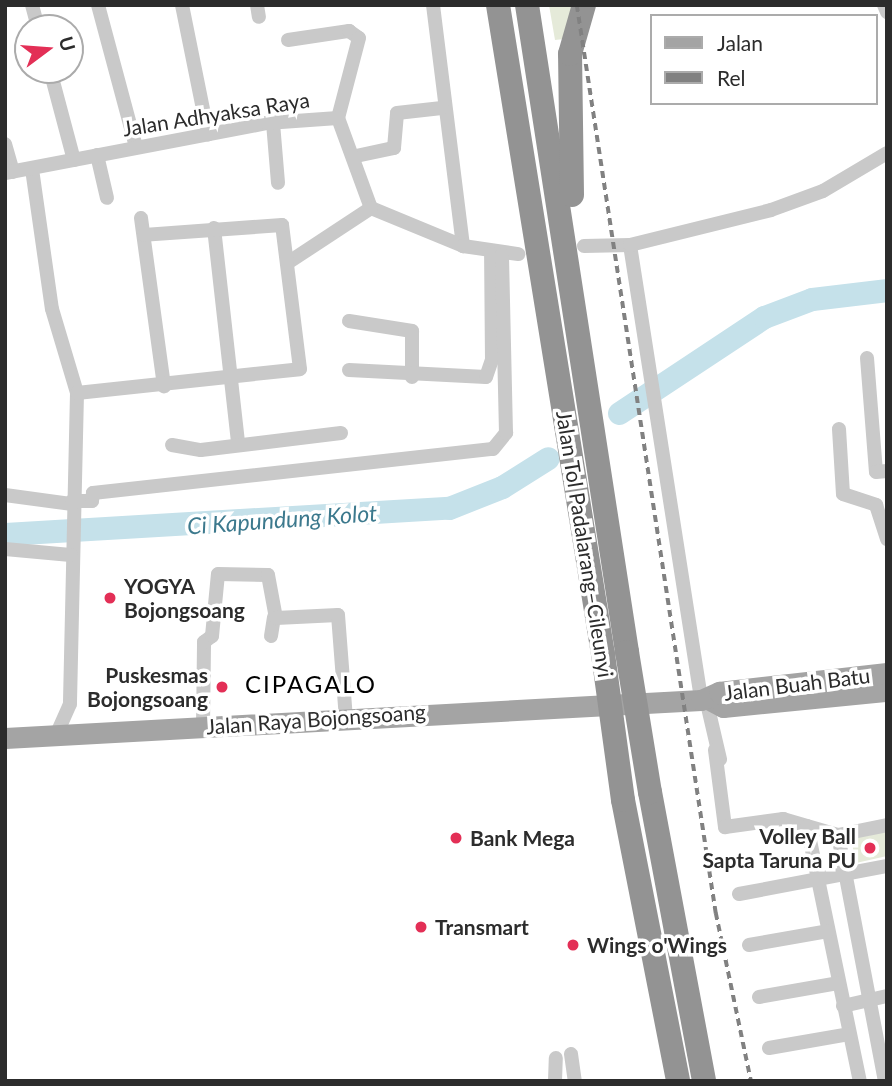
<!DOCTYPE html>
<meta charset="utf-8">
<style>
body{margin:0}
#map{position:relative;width:892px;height:1086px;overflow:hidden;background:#fff;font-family:Lato,sans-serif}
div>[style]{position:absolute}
.green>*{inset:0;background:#e5ead9}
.river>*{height:23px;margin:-11.5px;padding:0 11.5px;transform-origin:11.5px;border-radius:11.5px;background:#c5e1ea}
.street>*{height:14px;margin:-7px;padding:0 7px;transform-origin:7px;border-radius:7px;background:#c9c9c9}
.primary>*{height:21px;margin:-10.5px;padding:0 10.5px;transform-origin:10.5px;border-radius:10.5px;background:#a4a4a4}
.highway>*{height:24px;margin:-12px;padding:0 12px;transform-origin:12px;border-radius:12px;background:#939393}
.rail>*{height:3.5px;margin-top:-1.75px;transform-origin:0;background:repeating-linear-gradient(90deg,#818181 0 7px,transparent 0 12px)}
.highway-bridge>*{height:24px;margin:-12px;padding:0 12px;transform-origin:12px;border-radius:12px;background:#939393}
.dots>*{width:19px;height:19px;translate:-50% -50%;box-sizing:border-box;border:4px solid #fff;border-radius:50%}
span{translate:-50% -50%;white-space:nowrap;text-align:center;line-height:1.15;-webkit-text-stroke:7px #fff;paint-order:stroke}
.street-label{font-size:21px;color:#2c2c2c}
.poi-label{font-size:21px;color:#2c2c2c;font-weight:700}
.left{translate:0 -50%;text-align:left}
.right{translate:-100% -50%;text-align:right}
.water-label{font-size:23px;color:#3c798d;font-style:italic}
.quarter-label{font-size:24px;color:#000;letter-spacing:2px}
.frame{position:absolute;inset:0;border:7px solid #2c2c2c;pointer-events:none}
.legend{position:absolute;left:650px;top:14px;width:228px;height:91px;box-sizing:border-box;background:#fff;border:2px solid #ababab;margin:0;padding:9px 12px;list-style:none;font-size:21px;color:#2c2c2c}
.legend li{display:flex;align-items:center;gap:14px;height:35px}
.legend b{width:35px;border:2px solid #ababab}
.north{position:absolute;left:14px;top:14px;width:70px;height:70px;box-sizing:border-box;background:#fff;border:2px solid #ababab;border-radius:50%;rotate:74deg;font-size:19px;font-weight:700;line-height:28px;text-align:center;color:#2c2c2c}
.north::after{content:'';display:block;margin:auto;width:24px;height:32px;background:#e32f56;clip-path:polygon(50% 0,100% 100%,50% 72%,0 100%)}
</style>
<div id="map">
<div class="green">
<i style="clip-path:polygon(549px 5px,575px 5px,564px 39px,555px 40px)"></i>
<i style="clip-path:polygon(887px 831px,887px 856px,856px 863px,851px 839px)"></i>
</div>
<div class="river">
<i style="left:619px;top:413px;width:174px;rotate:-33.5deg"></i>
<i style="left:764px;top:317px;width:51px;rotate:-20.6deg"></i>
<i style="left:812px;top:299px;width:76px;rotate:-6.8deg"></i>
<i style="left:5px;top:534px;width:445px;rotate:-3.4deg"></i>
<i style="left:449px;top:508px;width:57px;rotate:-21.6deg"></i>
<i style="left:502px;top:487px;width:54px;rotate:-32.2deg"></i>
</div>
<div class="street">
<i style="left:32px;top:5px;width:24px;rotate:75deg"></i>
<i style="left:98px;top:5px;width:147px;rotate:75deg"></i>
<i style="left:182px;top:5px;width:132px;rotate:78.6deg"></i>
<i style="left:257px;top:5px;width:12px;rotate:81deg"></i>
<i style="left:433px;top:5px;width:243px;rotate:82.9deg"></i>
<i style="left:884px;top:5px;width:8px;rotate:67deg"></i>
<i style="left:288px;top:40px;width:62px;rotate:-8.4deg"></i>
<i style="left:349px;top:31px;width:12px;rotate:35deg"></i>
<i style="left:359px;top:38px;width:83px;rotate:104.7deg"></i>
<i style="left:50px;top:70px;width:93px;rotate:75.1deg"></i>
<i style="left:273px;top:123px;width:60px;rotate:85.2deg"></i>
<i style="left:5px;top:144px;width:29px;rotate:74deg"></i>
<i style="left:97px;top:155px;width:44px;rotate:76.9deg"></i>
<i style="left:356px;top:156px;width:39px;rotate:-12deg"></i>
<i style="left:394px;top:148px;width:35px;rotate:-85deg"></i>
<i style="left:397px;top:113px;width:45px;rotate:-6.3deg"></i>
<i style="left:32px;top:169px;width:141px;rotate:81.9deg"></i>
<i style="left:52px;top:309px;width:88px;rotate:73.4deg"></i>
<i style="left:77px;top:393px;width:311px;rotate:91.3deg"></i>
<i style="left:70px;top:704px;width:34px;rotate:114deg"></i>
<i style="left:5px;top:173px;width:267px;rotate:-10.8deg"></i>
<i style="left:267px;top:123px;width:71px;rotate:-4deg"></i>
<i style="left:338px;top:118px;width:96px;rotate:69.9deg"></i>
<i style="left:371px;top:208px;width:100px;rotate:22.4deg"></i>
<i style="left:463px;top:246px;width:56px;rotate:8.3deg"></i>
<i style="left:141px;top:218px;width:170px;rotate:82.2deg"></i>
<i style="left:214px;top:228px;width:215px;rotate:83.6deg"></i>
<i style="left:630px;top:245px;width:461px;rotate:81.1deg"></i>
<i style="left:584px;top:246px;width:46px;rotate:-1.2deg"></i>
<i style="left:630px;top:245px;width:145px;rotate:-13.9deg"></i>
<i style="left:771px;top:210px;width:55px;rotate:-20.1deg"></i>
<i style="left:823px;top:191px;width:74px;rotate:-30.7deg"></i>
<i style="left:289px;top:262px;width:98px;rotate:-33.4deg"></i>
<i style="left:349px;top:321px;width:64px;rotate:9deg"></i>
<i style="left:412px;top:331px;width:46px;rotate:90deg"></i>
<i style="left:867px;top:358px;width:114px;rotate:85.5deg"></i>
<i style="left:876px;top:472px;width:11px;rotate:-5deg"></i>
<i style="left:349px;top:370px;width:137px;rotate:2.9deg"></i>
<i style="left:486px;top:377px;width:18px;rotate:-71deg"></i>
<i style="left:492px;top:360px;width:106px;rotate:-90.5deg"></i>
<i style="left:77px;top:393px;width:224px;rotate:-6.1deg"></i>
<i style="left:300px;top:369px;width:145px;rotate:-97.1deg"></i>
<i style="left:282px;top:225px;width:138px;rotate:175.9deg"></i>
<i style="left:839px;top:429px;width:65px;rotate:86.5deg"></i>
<i style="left:843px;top:494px;width:35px;rotate:18deg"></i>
<i style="left:876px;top:505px;width:36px;rotate:72deg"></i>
<i style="left:172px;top:445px;width:29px;rotate:10deg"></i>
<i style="left:201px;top:450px;width:141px;rotate:-6.9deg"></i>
<i style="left:5px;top:495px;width:68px;rotate:7.7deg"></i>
<i style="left:72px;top:501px;width:20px"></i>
<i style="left:92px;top:501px;width:8px;rotate:-83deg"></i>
<i style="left:93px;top:493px;width:402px;rotate:-6.3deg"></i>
<i style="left:493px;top:449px;width:21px;rotate:-51deg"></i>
<i style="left:506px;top:433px;width:178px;rotate:-91.3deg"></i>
<i style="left:5px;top:549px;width:66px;rotate:5.2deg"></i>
<i style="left:271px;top:636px;width:19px;rotate:-81deg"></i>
<i style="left:706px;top:699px;width:62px;rotate:76.9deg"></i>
<i style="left:203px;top:727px;width:85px;rotate:-89.3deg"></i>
<i style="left:204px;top:642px;width:10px;rotate:-37deg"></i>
<i style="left:212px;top:636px;width:62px;rotate:-84.5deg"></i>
<i style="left:218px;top:574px;width:50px;rotate:1.1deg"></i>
<i style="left:268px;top:575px;width:44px;rotate:79.5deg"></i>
<i style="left:276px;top:618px;width:62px;rotate:-2.8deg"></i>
<i style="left:338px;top:615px;width:103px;rotate:85.6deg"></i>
<i style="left:715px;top:750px;width:78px;rotate:82.6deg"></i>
<i style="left:725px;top:827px;width:59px;rotate:-7.9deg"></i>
<i style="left:783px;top:819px;width:57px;rotate:16.2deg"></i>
<i style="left:838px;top:835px;width:50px;rotate:-11.5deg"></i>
<i style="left:807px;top:826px;width:260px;rotate:78.3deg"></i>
<i style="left:838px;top:835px;width:250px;rotate:79.2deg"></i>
<i style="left:739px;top:894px;width:151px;rotate:-10.7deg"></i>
<i style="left:749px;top:945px;width:80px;rotate:-10deg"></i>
<i style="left:759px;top:997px;width:80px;rotate:-10deg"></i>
<i style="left:843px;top:1006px;width:45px;rotate:-12.8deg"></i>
<i style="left:769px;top:1048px;width:81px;rotate:-9.9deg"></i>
<i style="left:571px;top:1054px;width:27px;rotate:82deg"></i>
<i style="left:555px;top:1081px;width:23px;rotate:-88deg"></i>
</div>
<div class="primary">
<i style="left:708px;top:699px;width:17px;rotate:28deg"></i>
<i style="left:723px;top:707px;width:165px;rotate:-5.6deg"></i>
<i style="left:5px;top:738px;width:697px;rotate:-3.13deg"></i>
<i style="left:701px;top:700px;width:20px;rotate:-24deg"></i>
<i style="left:719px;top:692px;width:169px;rotate:-6.5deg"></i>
</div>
<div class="highway">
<i style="left:498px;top:5px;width:657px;rotate:80.81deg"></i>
<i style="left:527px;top:5px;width:655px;rotate:81.21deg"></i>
<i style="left:572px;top:195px;width:141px;rotate:-90.8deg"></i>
<i style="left:570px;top:54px;width:51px;rotate:-74.1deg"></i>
<i style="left:650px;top:792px;width:294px;rotate:79.4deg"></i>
<i style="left:623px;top:800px;width:286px;rotate:78.9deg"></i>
</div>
<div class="rail">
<i style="left:577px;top:5px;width:919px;rotate:81.3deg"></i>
<i style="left:716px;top:913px;width:172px;rotate:78.2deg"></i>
</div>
<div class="highway-bridge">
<i style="left:627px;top:652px;width:142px;rotate:80.7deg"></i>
<i style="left:603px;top:654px;width:147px;rotate:82.2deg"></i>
</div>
<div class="dots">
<i style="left:110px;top:598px;background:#e32f56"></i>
<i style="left:222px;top:687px;background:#e32f56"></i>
<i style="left:456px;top:838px;background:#e32f56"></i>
<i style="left:870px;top:848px;background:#e32f56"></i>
<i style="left:421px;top:927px;background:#e32f56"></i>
<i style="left:573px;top:945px;background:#e32f56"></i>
</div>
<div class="street-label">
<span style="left:216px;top:114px;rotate:-9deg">Jalan Adhyaksa Raya</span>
<span style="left:585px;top:544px;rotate:81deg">Jalan Tol Padalarang–Cileunyi</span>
<span style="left:797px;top:684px;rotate:-7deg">Jalan Buah Batu</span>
<span style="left:316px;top:719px;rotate:-4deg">Jalan Raya Bojongsoang</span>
</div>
<div class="poi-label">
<span class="left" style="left:124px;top:598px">YOGYA<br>Bojongsoang</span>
<span class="right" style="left:208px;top:687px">Puskesmas<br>Bojongsoang</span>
<span class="right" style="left:856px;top:848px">Volley Ball<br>Sapta Taruna PU</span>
<span class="left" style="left:470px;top:838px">Bank Mega</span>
<span class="left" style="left:435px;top:927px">Transmart</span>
<span class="left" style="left:587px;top:945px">Wings o'Wings</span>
</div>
<div class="water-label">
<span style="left:282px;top:519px;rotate:-4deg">Ci Kapundung Kolot</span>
</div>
<div class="quarter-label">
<span style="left:311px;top:684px">CIPAGALO</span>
</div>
<div class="frame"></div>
<ul class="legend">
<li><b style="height:9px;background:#a4a4a4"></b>Jalan</li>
<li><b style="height:9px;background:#818181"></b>Rel</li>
</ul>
<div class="north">U</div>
</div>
